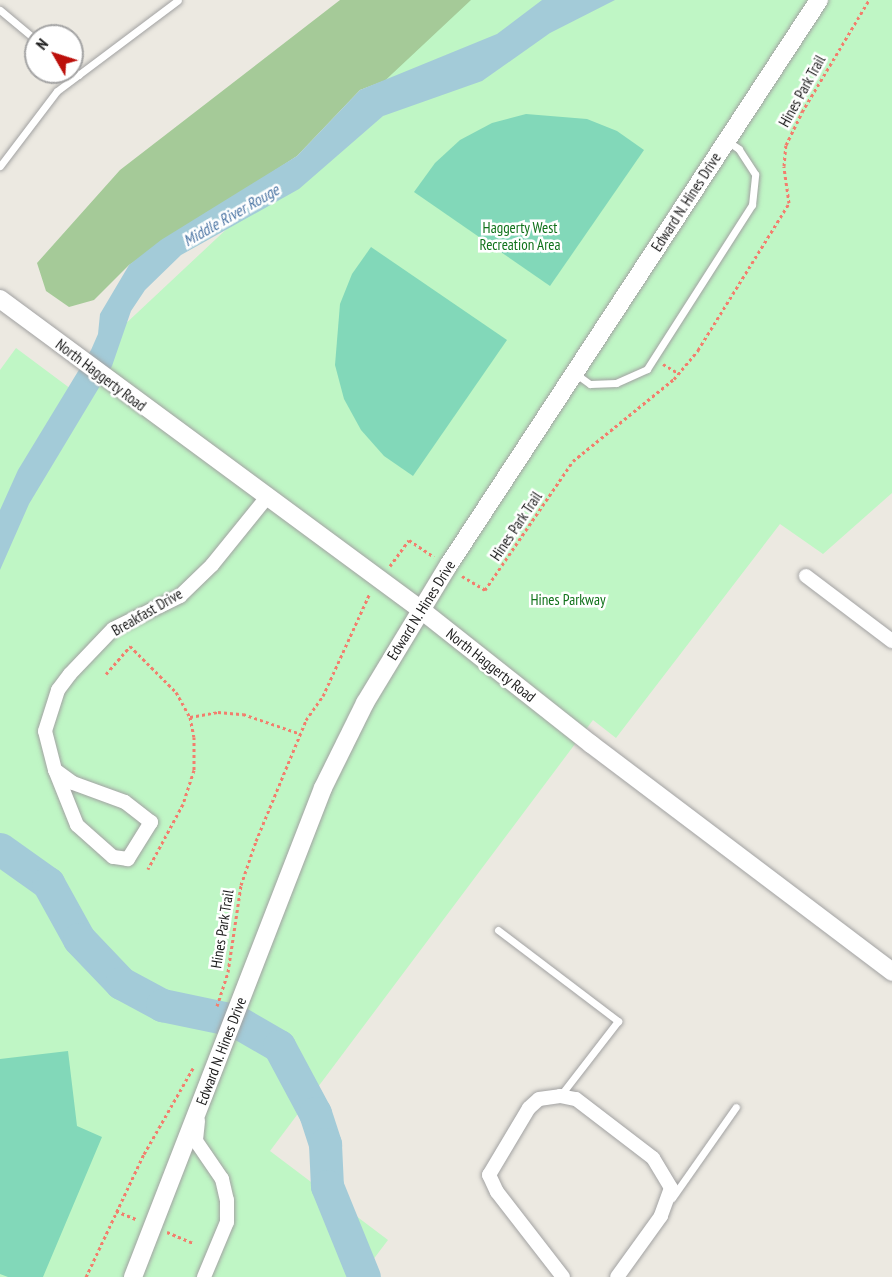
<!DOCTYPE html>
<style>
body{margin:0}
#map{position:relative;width:892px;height:1277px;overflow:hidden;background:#ece9e1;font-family:"PT Sans Narrow",sans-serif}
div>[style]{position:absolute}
.forest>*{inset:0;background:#a5ca98}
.park>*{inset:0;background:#bff6c5}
.pitch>*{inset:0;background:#82d8b9}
.water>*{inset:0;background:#a3cbd8}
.river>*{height:33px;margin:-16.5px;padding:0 16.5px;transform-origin:16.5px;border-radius:16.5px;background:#a3cbd8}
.path>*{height:3px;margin-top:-1.5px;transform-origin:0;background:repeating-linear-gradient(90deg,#f27e6d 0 3px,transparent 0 6px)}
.roads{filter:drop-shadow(0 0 2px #a2a2a2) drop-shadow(0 0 2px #a2a2a2)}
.service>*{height:7px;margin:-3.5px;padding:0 3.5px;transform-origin:3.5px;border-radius:3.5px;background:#fff}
.minor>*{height:14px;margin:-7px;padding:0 7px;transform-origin:7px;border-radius:7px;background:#fff}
.tertiary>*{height:18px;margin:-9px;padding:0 9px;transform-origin:9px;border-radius:9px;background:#fff}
span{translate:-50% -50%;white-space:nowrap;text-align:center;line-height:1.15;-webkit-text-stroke:5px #fff;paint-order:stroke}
.street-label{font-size:15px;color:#1b1b1b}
.park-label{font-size:15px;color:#11721b}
.water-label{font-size:16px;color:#4e77a5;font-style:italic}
.north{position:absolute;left:24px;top:24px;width:60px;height:60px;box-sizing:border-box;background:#fff;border:2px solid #a4a4a4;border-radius:50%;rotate:309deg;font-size:16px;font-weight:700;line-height:24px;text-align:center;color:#1b1b1b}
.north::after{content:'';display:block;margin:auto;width:21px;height:27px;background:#bc100b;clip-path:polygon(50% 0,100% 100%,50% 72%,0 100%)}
</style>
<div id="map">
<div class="forest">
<i style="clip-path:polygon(340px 0,542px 0,402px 74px,360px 90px,297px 156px,129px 265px,94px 300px,69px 307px,46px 291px,37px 263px,120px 170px)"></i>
</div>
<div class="park">
<i style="clip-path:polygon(471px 0,892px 0,892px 493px,823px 554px,780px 524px,616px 738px,593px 720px,270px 1151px,388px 1240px,360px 1277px,0 1277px,0 370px,16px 348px,71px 389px,105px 343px)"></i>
</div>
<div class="pitch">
<i style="clip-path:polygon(526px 114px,587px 119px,617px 131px,644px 150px,550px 286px,414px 192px,435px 163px,460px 140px,492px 123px)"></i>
<i style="clip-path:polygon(371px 247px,507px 340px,413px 476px,384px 456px,361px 430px,344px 399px,335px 365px,340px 304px,352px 274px)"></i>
<i style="clip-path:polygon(68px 1051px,77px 1126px,102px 1137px,43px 1277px,8px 1277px,0 1274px,0 1059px)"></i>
</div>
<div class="water">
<i style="clip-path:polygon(542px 0,615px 0,550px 33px,482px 81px,383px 116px,299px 189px,181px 255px,145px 290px,131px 311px,112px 366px,29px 504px,0 570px,0 510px,18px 470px,91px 350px,98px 334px,100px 314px,129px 265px,161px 240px,297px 156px,360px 90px,497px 34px)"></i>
</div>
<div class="river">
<i style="left:0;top:849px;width:59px;rotate:35.3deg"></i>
<i style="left:48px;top:883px;width:64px;rotate:61deg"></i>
<i style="left:79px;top:939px;width:61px;rotate:46.3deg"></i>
<i style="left:121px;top:983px;width:47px;rotate:28.2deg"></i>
<i style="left:162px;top:1005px;width:74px;rotate:11.8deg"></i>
<i style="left:234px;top:1020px;width:52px;rotate:30deg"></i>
<i style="left:279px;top:1046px;width:76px;rotate:61.8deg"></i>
<i style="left:315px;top:1113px;width:33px;rotate:72deg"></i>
<i style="left:325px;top:1144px;width:42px;rotate:87.3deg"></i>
<i style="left:327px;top:1186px;width:98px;rotate:67.9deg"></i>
</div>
<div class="path">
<i style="left:663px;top:364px;width:17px;rotate:31deg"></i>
<i style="left:390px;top:566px;width:32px;rotate:-54deg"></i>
<i style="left:409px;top:540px;width:30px;rotate:34deg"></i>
<i style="left:462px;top:576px;width:27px;rotate:31deg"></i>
<i style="left:485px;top:590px;width:156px;rotate:-55.7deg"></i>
<i style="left:573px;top:461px;width:130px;rotate:-39.1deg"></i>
<i style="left:674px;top:379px;width:38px;rotate:-50deg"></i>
<i style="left:698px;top:350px;width:173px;rotate:-58.2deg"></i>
<i style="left:789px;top:203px;width:37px;rotate:-98deg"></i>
<i style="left:784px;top:166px;width:21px;rotate:-85deg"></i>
<i style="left:786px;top:145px;width:37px;rotate:-64deg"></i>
<i style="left:802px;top:112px;width:131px;rotate:-59.1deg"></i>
<i style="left:106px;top:674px;width:37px;rotate:-49deg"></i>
<i style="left:130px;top:646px;width:65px;rotate:45deg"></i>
<i style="left:176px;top:692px;width:29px;rotate:61deg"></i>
<i style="left:190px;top:717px;width:20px;rotate:79deg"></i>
<i style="left:194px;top:737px;width:33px;rotate:90deg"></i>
<i style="left:194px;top:770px;width:36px;rotate:108deg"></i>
<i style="left:183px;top:804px;width:74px;rotate:118.3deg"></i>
<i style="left:190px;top:717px;width:28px;rotate:-10deg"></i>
<i style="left:218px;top:712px;width:25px;rotate:5deg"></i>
<i style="left:243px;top:714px;width:61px;rotate:19deg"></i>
<i style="left:217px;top:1006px;width:36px;rotate:-72deg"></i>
<i style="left:228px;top:972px;width:88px;rotate:-81.5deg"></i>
<i style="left:241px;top:885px;width:46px;rotate:-71.2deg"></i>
<i style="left:256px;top:841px;width:131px;rotate:-67.5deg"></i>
<i style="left:306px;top:720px;width:29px;rotate:-55deg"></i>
<i style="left:323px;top:696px;width:113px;rotate:-65.5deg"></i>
<i style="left:116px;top:1211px;width:22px;rotate:22deg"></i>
<i style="left:167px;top:1232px;width:28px;rotate:23deg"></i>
<i style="left:86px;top:1277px;width:136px;rotate:-64.8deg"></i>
<i style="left:144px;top:1154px;width:99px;rotate:-60.3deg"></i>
</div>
<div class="roads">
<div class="service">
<i style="left:0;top:10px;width:47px;rotate:39.8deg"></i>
<i style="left:72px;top:69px;width:9px;rotate:41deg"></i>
<i style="left:0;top:166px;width:94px;rotate:-52.8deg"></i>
<i style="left:57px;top:91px;width:151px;rotate:-36.9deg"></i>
<i style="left:576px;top:374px;width:17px;rotate:36deg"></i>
<i style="left:590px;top:384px;width:26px;rotate:-2deg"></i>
<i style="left:616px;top:383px;width:34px;rotate:-24deg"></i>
<i style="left:647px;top:369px;width:195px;rotate:-57.4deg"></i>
<i style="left:752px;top:205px;width:31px;rotate:-84deg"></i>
<i style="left:755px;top:174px;width:30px;rotate:-123deg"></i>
<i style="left:739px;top:149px;width:14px;rotate:-146deg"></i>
<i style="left:498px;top:930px;width:151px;rotate:37.2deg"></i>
<i style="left:618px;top:1021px;width:95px;rotate:127.7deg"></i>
<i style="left:672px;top:1198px;width:111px;rotate:-54.9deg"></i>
</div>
<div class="minor">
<i style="left:806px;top:576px;width:108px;rotate:37.1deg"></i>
<i style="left:55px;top:770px;width:40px;rotate:-104.4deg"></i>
<i style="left:45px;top:731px;width:43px;rotate:-72.4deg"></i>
<i style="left:58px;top:690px;width:20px;rotate:-53deg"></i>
<i style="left:70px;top:674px;width:62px;rotate:-46.3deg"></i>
<i style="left:113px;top:629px;width:75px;rotate:-26.2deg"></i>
<i style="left:180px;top:596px;width:45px;rotate:-44.1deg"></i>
<i style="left:212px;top:565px;width:87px;rotate:-51deg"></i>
<i style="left:55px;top:770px;width:22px;rotate:36deg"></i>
<i style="left:73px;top:783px;width:55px;rotate:20.1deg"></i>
<i style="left:125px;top:802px;width:33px;rotate:38deg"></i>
<i style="left:151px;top:822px;width:44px;rotate:121.9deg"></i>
<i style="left:128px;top:859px;width:15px;rotate:-172deg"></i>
<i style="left:113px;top:857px;width:48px;rotate:-138.4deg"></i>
<i style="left:77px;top:825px;width:59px;rotate:-111.8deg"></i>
<i style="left:198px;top:1121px;width:20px;rotate:96deg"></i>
<i style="left:196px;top:1141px;width:46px;rotate:55.6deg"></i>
<i style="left:222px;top:1179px;width:22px;rotate:77deg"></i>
<i style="left:227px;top:1200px;width:22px;rotate:90deg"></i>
<i style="left:227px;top:1222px;width:60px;rotate:112.7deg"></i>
<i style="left:563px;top:1277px;width:108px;rotate:-127.8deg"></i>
<i style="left:497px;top:1192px;width:19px;rotate:-115deg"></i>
<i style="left:489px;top:1175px;width:78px;rotate:-59.2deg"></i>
<i style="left:529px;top:1108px;width:13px;rotate:-42deg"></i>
<i style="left:539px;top:1099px;width:21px;rotate:-8deg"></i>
<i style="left:560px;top:1096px;width:16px;rotate:11deg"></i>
<i style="left:576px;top:1099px;width:97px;rotate:37.5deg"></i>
<i style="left:653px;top:1158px;width:35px;rotate:59deg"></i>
<i style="left:671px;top:1188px;width:30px;rotate:110deg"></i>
<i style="left:661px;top:1216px;width:75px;rotate:125.8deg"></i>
</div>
<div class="tertiary">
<i style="left:0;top:299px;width:522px;rotate:36.43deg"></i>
<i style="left:420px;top:609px;width:218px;rotate:38.3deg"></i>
<i style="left:591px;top:744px;width:378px;rotate:37.1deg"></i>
<i style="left:133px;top:1277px;width:525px;rotate:-68.77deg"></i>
<i style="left:323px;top:788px;width:95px;rotate:-63.7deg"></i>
<i style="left:365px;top:703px;width:160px;rotate:-58.8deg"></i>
<i style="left:448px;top:566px;width:677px;rotate:-56.76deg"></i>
</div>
</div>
<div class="street-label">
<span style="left:802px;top:91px;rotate:-61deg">Hines Park Trail</span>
<span style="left:686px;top:202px;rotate:-57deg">Edward N. Hines Drive</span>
<span style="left:101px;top:375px;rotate:37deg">North Haggerty Road</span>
<span style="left:516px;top:526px;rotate:-56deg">Hines Park Trail</span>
<span style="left:421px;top:610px;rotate:-58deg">Edward N. Hines Drive</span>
<span style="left:147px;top:612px;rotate:-30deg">Breakfast Drive</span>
<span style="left:491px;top:665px;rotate:38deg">North Haggerty Road</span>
<span style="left:222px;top:929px;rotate:-81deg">Hines Park Trail</span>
<span style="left:221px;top:1051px;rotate:-69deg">Edward N. Hines Drive</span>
</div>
<div class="park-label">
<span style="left:520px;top:236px">Haggerty West<br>Recreation Area</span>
<span style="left:568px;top:600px">Hines Parkway</span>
</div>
<div class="water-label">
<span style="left:231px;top:215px;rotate:-30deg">Middle River Rouge</span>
</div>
<div class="north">N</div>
</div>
